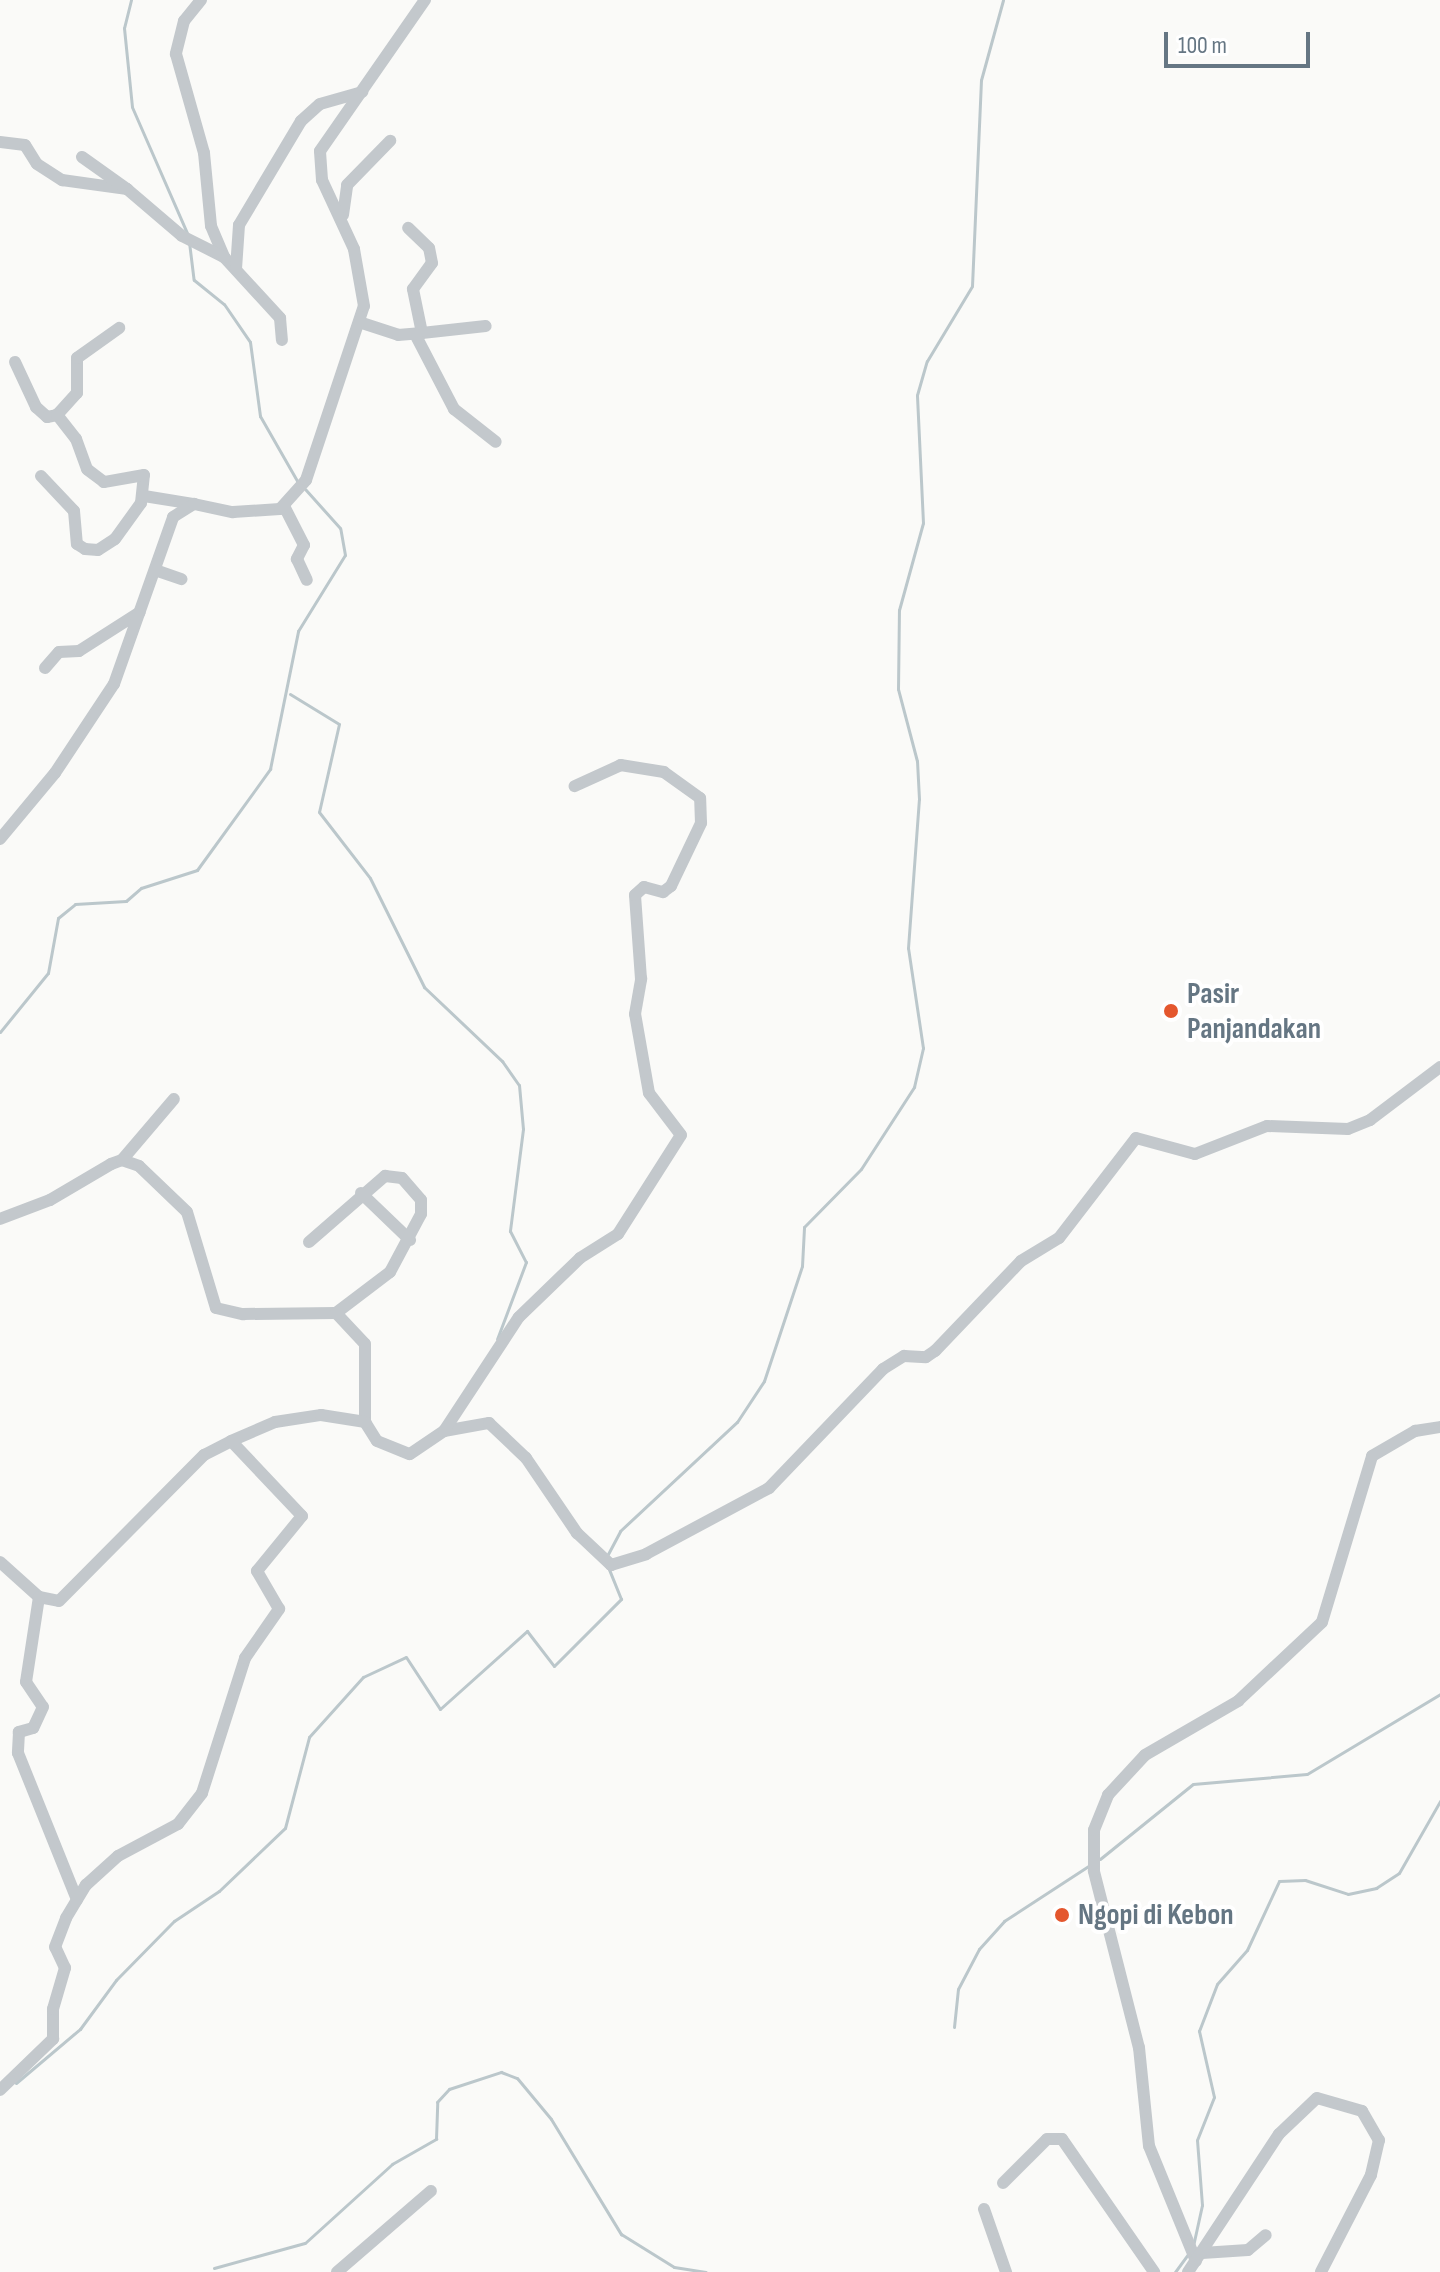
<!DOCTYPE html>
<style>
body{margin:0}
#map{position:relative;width:1440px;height:2272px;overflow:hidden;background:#fafaf8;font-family:"Sofia Sans Condensed",sans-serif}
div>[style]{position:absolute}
.stream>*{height:3px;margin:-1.5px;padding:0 1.5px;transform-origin:1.5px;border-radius:1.5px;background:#bbc7cb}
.minor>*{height:12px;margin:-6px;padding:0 6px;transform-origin:6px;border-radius:6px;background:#c3c8cc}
.dots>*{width:22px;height:22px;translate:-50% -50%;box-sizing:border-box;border:4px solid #fff;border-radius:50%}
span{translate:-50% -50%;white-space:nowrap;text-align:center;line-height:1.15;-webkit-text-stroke:8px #fff;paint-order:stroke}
.poi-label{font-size:30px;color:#657683;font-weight:700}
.left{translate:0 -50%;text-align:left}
.scale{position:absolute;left:1164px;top:32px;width:146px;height:36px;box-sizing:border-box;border:4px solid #657683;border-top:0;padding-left:10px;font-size:24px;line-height:28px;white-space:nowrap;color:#657683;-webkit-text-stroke:6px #fff;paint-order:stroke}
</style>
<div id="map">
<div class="stream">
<i style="left:131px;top:0;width:29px;rotate:104deg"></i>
<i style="left:124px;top:28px;width:79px;rotate:84.2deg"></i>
<i style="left:132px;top:107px;width:140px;rotate:66.4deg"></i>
<i style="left:189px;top:242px;width:38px;rotate:83deg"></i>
<i style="left:194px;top:280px;width:38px;rotate:39deg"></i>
<i style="left:224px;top:304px;width:46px;rotate:55.6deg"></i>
<i style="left:250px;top:342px;width:75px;rotate:82.3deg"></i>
<i style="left:260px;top:416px;width:78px;rotate:60.2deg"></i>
<i style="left:290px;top:694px;width:57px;rotate:31.5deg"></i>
<i style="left:339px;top:724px;width:90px;rotate:102.8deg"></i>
<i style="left:319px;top:812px;width:83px;rotate:52.3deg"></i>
<i style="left:370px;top:878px;width:122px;rotate:63.6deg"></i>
<i style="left:424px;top:987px;width:108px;rotate:43.5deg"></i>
<i style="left:502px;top:1061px;width:29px;rotate:55deg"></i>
<i style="left:519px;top:1085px;width:44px;rotate:84.8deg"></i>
<i style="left:523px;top:1129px;width:103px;rotate:97.3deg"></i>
<i style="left:510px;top:1231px;width:35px;rotate:63deg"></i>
<i style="left:526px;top:1262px;width:82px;rotate:110.6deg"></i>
<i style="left:0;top:1032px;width:76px;rotate:-50.9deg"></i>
<i style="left:48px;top:973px;width:56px;rotate:-79.7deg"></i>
<i style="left:58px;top:918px;width:22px;rotate:-39deg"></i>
<i style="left:75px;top:904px;width:51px;rotate:-3.4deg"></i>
<i style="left:126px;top:901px;width:20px;rotate:-41deg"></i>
<i style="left:141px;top:888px;width:59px;rotate:-17.8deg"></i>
<i style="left:197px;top:870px;width:125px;rotate:-54.1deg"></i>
<i style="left:270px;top:769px;width:141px;rotate:-78.5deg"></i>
<i style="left:298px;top:631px;width:89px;rotate:-58.3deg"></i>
<i style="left:345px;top:555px;width:27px;rotate:-100deg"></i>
<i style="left:340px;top:528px;width:52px;rotate:-131.9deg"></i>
<i style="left:608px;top:1554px;width:26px;rotate:-62deg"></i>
<i style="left:620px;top:1531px;width:160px;rotate:-43deg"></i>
<i style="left:737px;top:1422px;width:49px;rotate:-56.6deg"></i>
<i style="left:764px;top:1381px;width:121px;rotate:-71.7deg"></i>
<i style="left:802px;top:1266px;width:39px;rotate:-87deg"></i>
<i style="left:804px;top:1227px;width:81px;rotate:-45.5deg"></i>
<i style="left:861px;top:1169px;width:98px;rotate:-57.1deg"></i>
<i style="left:914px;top:1087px;width:40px;rotate:-77deg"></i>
<i style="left:923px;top:1048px;width:101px;rotate:-98.5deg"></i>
<i style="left:908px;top:948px;width:149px;rotate:-85.8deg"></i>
<i style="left:919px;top:799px;width:38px;rotate:-93deg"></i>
<i style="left:917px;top:761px;width:74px;rotate:-104.8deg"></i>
<i style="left:898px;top:689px;width:79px;rotate:-89.3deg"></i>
<i style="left:899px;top:610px;width:90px;rotate:-74.6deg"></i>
<i style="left:923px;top:523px;width:128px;rotate:-92.7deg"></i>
<i style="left:917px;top:395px;width:35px;rotate:-74deg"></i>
<i style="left:927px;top:361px;width:87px;rotate:-59deg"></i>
<i style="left:972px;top:286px;width:206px;rotate:-87.5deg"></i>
<i style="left:981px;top:80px;width:83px;rotate:-74.6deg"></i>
<i style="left:1100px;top:1859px;width:119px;rotate:-38.9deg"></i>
<i style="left:1193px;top:1784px;width:114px;rotate:-5deg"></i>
<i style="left:1307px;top:1774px;width:155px;rotate:-31deg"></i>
<i style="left:954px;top:2027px;width:38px;rotate:-84deg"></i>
<i style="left:958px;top:1989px;width:45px;rotate:-62.3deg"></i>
<i style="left:979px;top:1949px;width:38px;rotate:-48deg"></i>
<i style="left:1004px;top:1921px;width:103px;rotate:-33.1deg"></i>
<i style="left:16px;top:2083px;width:84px;rotate:-40.2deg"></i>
<i style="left:80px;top:2029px;width:61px;rotate:-53.7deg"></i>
<i style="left:116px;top:1980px;width:83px;rotate:-45.5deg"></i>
<i style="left:174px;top:1921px;width:54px;rotate:-33.7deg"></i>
<i style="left:219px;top:1891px;width:91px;rotate:-43.7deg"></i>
<i style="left:285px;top:1828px;width:94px;rotate:-75.2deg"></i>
<i style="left:309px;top:1737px;width:81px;rotate:-48deg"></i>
<i style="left:363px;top:1677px;width:47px;rotate:-24.9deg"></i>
<i style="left:406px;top:1657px;width:62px;rotate:56.8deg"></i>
<i style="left:440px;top:1709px;width:117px;rotate:-41.9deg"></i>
<i style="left:527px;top:1631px;width:44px;rotate:52.4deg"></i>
<i style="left:554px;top:1666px;width:95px;rotate:-45deg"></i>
<i style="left:621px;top:1599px;width:32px;rotate:-112deg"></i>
<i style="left:1193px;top:2246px;width:42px;rotate:-77.6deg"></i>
<i style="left:1202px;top:2205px;width:65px;rotate:-94.4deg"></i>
<i style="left:1197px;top:2140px;width:46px;rotate:-68.4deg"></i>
<i style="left:1214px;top:2097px;width:68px;rotate:-102.8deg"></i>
<i style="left:1199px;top:2031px;width:50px;rotate:-69deg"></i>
<i style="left:1217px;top:1984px;width:45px;rotate:-48.6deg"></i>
<i style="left:1247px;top:1950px;width:76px;rotate:-65.1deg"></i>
<i style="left:1279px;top:1881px;width:26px;rotate:-2deg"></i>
<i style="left:1305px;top:1880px;width:45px;rotate:18deg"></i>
<i style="left:1348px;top:1894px;width:29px;rotate:-12deg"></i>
<i style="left:1376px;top:1888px;width:27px;rotate:-33deg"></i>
<i style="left:1399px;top:1873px;width:83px;rotate:-60.3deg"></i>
<i style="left:214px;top:2268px;width:94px;rotate:-15.4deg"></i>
<i style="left:305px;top:2243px;width:118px;rotate:-42.2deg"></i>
<i style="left:392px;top:2164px;width:51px;rotate:-29.6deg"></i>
<i style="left:436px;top:2139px;width:37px;rotate:-88deg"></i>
<i style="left:437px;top:2102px;width:18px;rotate:-47deg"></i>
<i style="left:449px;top:2089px;width:55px;rotate:-18.1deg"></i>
<i style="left:501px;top:2072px;width:17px;rotate:21deg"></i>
<i style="left:517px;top:2078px;width:53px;rotate:50.3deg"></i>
<i style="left:551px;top:2119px;width:135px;rotate:58.7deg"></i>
<i style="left:621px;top:2234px;width:62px;rotate:31.9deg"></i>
<i style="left:674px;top:2267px;width:32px;rotate:9deg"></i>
<i style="left:1175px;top:2272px;width:24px;rotate:-54deg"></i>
</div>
<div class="minor">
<i style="left:201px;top:0;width:27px;rotate:129deg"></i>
<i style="left:184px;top:21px;width:34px;rotate:104deg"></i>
<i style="left:176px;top:54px;width:103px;rotate:74.2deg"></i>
<i style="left:204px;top:153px;width:73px;rotate:84.5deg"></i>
<i style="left:211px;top:226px;width:34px;rotate:67deg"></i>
<i style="left:224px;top:257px;width:83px;rotate:47.4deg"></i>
<i style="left:280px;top:318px;width:22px;rotate:85deg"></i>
<i style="left:0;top:142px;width:25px;rotate:7deg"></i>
<i style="left:25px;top:145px;width:22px;rotate:58deg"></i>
<i style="left:37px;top:164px;width:30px;rotate:33deg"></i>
<i style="left:62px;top:180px;width:66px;rotate:7.9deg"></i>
<i style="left:127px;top:189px;width:72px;rotate:40.5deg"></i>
<i style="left:182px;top:236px;width:47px;rotate:26.6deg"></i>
<i style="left:82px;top:157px;width:55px;rotate:35.4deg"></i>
<i style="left:343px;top:215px;width:30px;rotate:-82deg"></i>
<i style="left:347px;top:185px;width:62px;rotate:-45.7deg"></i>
<i style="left:236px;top:269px;width:44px;rotate:-86.1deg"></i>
<i style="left:239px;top:225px;width:121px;rotate:-59.2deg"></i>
<i style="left:301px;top:121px;width:25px;rotate:-42deg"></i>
<i style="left:320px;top:104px;width:44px;rotate:-15.9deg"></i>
<i style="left:362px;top:323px;width:38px;rotate:18deg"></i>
<i style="left:398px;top:335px;width:24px;rotate:-5deg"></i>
<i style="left:422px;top:333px;width:45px;rotate:-101.6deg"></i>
<i style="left:413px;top:289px;width:32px;rotate:-54deg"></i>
<i style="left:432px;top:263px;width:15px;rotate:-101deg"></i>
<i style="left:429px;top:248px;width:29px;rotate:-136deg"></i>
<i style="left:422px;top:333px;width:64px;rotate:-6.2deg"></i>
<i style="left:415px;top:334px;width:85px;rotate:62.5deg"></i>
<i style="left:454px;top:409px;width:53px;rotate:38.2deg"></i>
<i style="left:15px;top:362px;width:50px;rotate:65deg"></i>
<i style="left:36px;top:407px;width:15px;rotate:42deg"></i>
<i style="left:47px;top:417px;width:10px;rotate:-11deg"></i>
<i style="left:41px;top:476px;width:48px;rotate:46.7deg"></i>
<i style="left:74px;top:511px;width:33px;rotate:85deg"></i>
<i style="left:77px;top:544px;width:9px;rotate:32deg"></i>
<i style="left:85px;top:549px;width:13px;rotate:4deg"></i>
<i style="left:98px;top:550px;width:20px;rotate:-33deg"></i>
<i style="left:115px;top:539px;width:44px;rotate:-54.2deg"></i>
<i style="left:141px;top:503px;width:28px;rotate:-84deg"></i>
<i style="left:144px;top:475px;width:41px;rotate:170.1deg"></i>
<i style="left:104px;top:482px;width:21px;rotate:-143deg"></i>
<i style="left:87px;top:469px;width:32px;rotate:-110deg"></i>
<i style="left:76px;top:439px;width:31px;rotate:-128deg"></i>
<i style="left:57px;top:415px;width:30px;rotate:-48deg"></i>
<i style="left:77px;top:393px;width:35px;rotate:-90deg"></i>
<i style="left:77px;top:358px;width:52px;rotate:-35.5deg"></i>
<i style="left:144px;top:496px;width:51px;rotate:9.1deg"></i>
<i style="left:284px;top:506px;width:44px;rotate:62.9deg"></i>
<i style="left:304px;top:545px;width:16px;rotate:117deg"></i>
<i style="left:297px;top:559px;width:23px;rotate:65deg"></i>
<i style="left:155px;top:570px;width:28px;rotate:19deg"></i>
<i style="left:45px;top:668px;width:21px;rotate:-49deg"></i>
<i style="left:59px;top:652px;width:20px;rotate:-3deg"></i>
<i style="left:79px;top:651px;width:72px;rotate:-32.6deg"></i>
<i style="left:0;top:839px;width:86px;rotate:-50.2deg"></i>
<i style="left:55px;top:773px;width:107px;rotate:-56.5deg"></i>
<i style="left:114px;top:684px;width:177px;rotate:-70.5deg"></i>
<i style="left:173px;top:517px;width:25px;rotate:-32deg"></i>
<i style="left:194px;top:504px;width:40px;rotate:12deg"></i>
<i style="left:233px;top:512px;width:47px;rotate:-3.7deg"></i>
<i style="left:280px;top:509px;width:39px;rotate:-48deg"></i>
<i style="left:306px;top:480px;width:183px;rotate:-71.6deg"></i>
<i style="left:364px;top:306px;width:58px;rotate:-100deg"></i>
<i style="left:354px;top:249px;width:76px;rotate:-114.9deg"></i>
<i style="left:322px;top:180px;width:29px;rotate:-94deg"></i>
<i style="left:320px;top:151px;width:184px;rotate:-55.2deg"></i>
<i style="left:122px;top:1160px;width:80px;rotate:-49.6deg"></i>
<i style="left:361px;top:1193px;width:68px;rotate:43.8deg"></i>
<i style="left:0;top:1219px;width:53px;rotate:-20.8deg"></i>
<i style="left:50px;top:1200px;width:71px;rotate:-30.5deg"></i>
<i style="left:111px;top:1164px;width:12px;rotate:-20deg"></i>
<i style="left:122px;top:1160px;width:18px;rotate:19deg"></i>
<i style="left:139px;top:1166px;width:66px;rotate:43.8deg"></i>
<i style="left:187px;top:1212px;width:100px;rotate:73.2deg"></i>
<i style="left:216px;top:1308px;width:28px;rotate:13deg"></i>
<i style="left:243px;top:1314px;width:93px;rotate:-0.6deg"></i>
<i style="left:336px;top:1313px;width:42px;rotate:46.9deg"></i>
<i style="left:365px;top:1344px;width:78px;rotate:90deg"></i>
<i style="left:365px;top:1422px;width:22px;rotate:58deg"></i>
<i style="left:377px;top:1441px;width:35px;rotate:22deg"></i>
<i style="left:410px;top:1454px;width:41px;rotate:-34.1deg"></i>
<i style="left:444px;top:1431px;width:46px;rotate:-10.1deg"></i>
<i style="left:489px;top:1423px;width:51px;rotate:43.4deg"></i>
<i style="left:526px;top:1458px;width:91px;rotate:55.8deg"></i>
<i style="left:577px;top:1533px;width:47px;rotate:43.3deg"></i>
<i style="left:611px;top:1565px;width:37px;rotate:-17deg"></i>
<i style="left:646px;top:1554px;width:140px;rotate:-28.2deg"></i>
<i style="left:769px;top:1488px;width:165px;rotate:-46.2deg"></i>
<i style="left:883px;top:1369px;width:25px;rotate:-32deg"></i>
<i style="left:904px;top:1356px;width:22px;rotate:3deg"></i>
<i style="left:926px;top:1357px;width:11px;rotate:-34deg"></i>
<i style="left:935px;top:1351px;width:124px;rotate:-46.3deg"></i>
<i style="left:1021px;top:1261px;width:44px;rotate:-31.2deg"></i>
<i style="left:1059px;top:1238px;width:126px;rotate:-52.4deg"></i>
<i style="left:1136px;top:1138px;width:61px;rotate:15.2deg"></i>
<i style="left:1195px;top:1154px;width:77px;rotate:-21.3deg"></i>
<i style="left:1267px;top:1126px;width:81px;rotate:2.1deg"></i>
<i style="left:1348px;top:1129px;width:24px;rotate:-22deg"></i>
<i style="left:1370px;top:1120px;width:88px;rotate:-37.1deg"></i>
<i style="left:309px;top:1242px;width:101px;rotate:-41deg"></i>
<i style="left:385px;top:1176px;width:17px;rotate:7deg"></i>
<i style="left:402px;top:1178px;width:29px;rotate:49deg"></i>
<i style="left:421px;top:1200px;width:14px;rotate:90deg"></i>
<i style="left:421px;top:1214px;width:66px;rotate:118.1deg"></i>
<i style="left:390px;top:1272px;width:68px;rotate:142.8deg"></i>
<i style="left:444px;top:1431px;width:136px;rotate:-56.7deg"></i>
<i style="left:519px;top:1317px;width:85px;rotate:-44deg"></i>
<i style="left:580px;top:1258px;width:45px;rotate:-32.3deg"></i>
<i style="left:618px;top:1234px;width:117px;rotate:-57.5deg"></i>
<i style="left:681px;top:1135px;width:53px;rotate:-127.3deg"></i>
<i style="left:649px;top:1093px;width:80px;rotate:-100deg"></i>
<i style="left:635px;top:1014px;width:36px;rotate:-80deg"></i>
<i style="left:641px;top:979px;width:84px;rotate:-94.1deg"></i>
<i style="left:635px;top:895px;width:12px;rotate:-42deg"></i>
<i style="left:644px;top:887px;width:20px;rotate:15deg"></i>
<i style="left:663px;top:892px;width:10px;rotate:-37deg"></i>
<i style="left:671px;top:886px;width:70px;rotate:-64.5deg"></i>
<i style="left:701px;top:823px;width:25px;rotate:-92deg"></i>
<i style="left:700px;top:798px;width:44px;rotate:-144.2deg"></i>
<i style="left:664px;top:772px;width:44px;rotate:-170.8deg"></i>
<i style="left:621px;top:765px;width:51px;rotate:155.5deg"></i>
<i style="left:0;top:1562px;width:52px;rotate:41.9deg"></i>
<i style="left:39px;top:1597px;width:20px;rotate:11deg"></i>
<i style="left:59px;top:1601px;width:206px;rotate:-45.2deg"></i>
<i style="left:204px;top:1455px;width:30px;rotate:-27deg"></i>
<i style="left:39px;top:1597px;width:86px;rotate:98.7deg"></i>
<i style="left:26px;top:1682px;width:30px;rotate:56deg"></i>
<i style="left:43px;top:1707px;width:23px;rotate:115deg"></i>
<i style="left:33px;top:1728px;width:15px;rotate:164deg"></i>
<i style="left:19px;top:1732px;width:21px;rotate:93deg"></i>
<i style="left:18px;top:1753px;width:158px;rotate:68.1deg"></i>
<i style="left:0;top:2090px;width:74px;rotate:-43.9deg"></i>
<i style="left:53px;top:2039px;width:30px;rotate:-90deg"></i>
<i style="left:53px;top:2009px;width:43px;rotate:-73.7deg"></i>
<i style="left:65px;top:1968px;width:23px;rotate:-115deg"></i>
<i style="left:55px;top:1947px;width:31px;rotate:-69deg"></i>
<i style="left:66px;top:1918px;width:39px;rotate:-59deg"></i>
<i style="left:86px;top:1885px;width:43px;rotate:-42.2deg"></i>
<i style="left:118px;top:1856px;width:68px;rotate:-28.1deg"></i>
<i style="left:178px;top:1824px;width:39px;rotate:-52deg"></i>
<i style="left:202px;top:1793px;width:142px;rotate:-72.3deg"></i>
<i style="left:245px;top:1658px;width:60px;rotate:-55.2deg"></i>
<i style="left:279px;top:1609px;width:44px;rotate:-120.1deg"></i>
<i style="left:257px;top:1571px;width:71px;rotate:-50.7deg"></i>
<i style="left:302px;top:1516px;width:103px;rotate:-133.4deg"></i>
<i style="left:231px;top:1441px;width:48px;rotate:-23.4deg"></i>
<i style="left:275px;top:1422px;width:47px;rotate:-8.7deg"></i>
<i style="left:321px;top:1415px;width:45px;rotate:9deg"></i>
<i style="left:1003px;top:2183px;width:62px;rotate:-45deg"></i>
<i style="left:1047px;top:2139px;width:15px"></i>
<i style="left:1062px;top:2139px;width:162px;rotate:55.3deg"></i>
<i style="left:984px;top:2209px;width:67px;rotate:70.8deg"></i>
<i style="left:1202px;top:2253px;width:46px;rotate:-3.7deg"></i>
<i style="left:1248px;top:2250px;width:23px;rotate:-40deg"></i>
<i style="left:1196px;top:2261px;width:124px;rotate:-112.2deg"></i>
<i style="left:1149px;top:2146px;width:99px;rotate:-95.8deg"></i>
<i style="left:1139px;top:2048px;width:183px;rotate:-104.3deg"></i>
<i style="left:1094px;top:1871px;width:41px;rotate:-90deg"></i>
<i style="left:1094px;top:1830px;width:38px;rotate:-68deg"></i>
<i style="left:1108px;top:1795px;width:54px;rotate:-47.2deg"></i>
<i style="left:1145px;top:1755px;width:108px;rotate:-30.1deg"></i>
<i style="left:1238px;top:1701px;width:115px;rotate:-43.2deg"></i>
<i style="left:1322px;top:1622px;width:173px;rotate:-73.2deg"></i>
<i style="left:1372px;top:1456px;width:50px;rotate:-30.2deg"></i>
<i style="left:1415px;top:1431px;width:25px;rotate:-9deg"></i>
<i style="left:337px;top:2272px;width:124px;rotate:-40.8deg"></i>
<i style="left:1188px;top:2272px;width:165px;rotate:-56.6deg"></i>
<i style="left:1279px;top:2134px;width:52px;rotate:-43.5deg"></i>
<i style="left:1317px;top:2098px;width:47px;rotate:16.1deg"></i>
<i style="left:1362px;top:2111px;width:34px;rotate:60deg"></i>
<i style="left:1379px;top:2140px;width:36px;rotate:103deg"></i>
<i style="left:1371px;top:2175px;width:109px;rotate:117.3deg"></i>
</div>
<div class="dots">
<i style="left:1171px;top:1011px;background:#e4572e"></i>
<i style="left:1062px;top:1915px;background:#e4572e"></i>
</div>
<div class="poi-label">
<span class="left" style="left:1187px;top:1011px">Pasir<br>Panjandakan</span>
<span class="left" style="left:1078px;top:1915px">Ngopi di Kebon</span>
</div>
<div class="scale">100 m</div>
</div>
